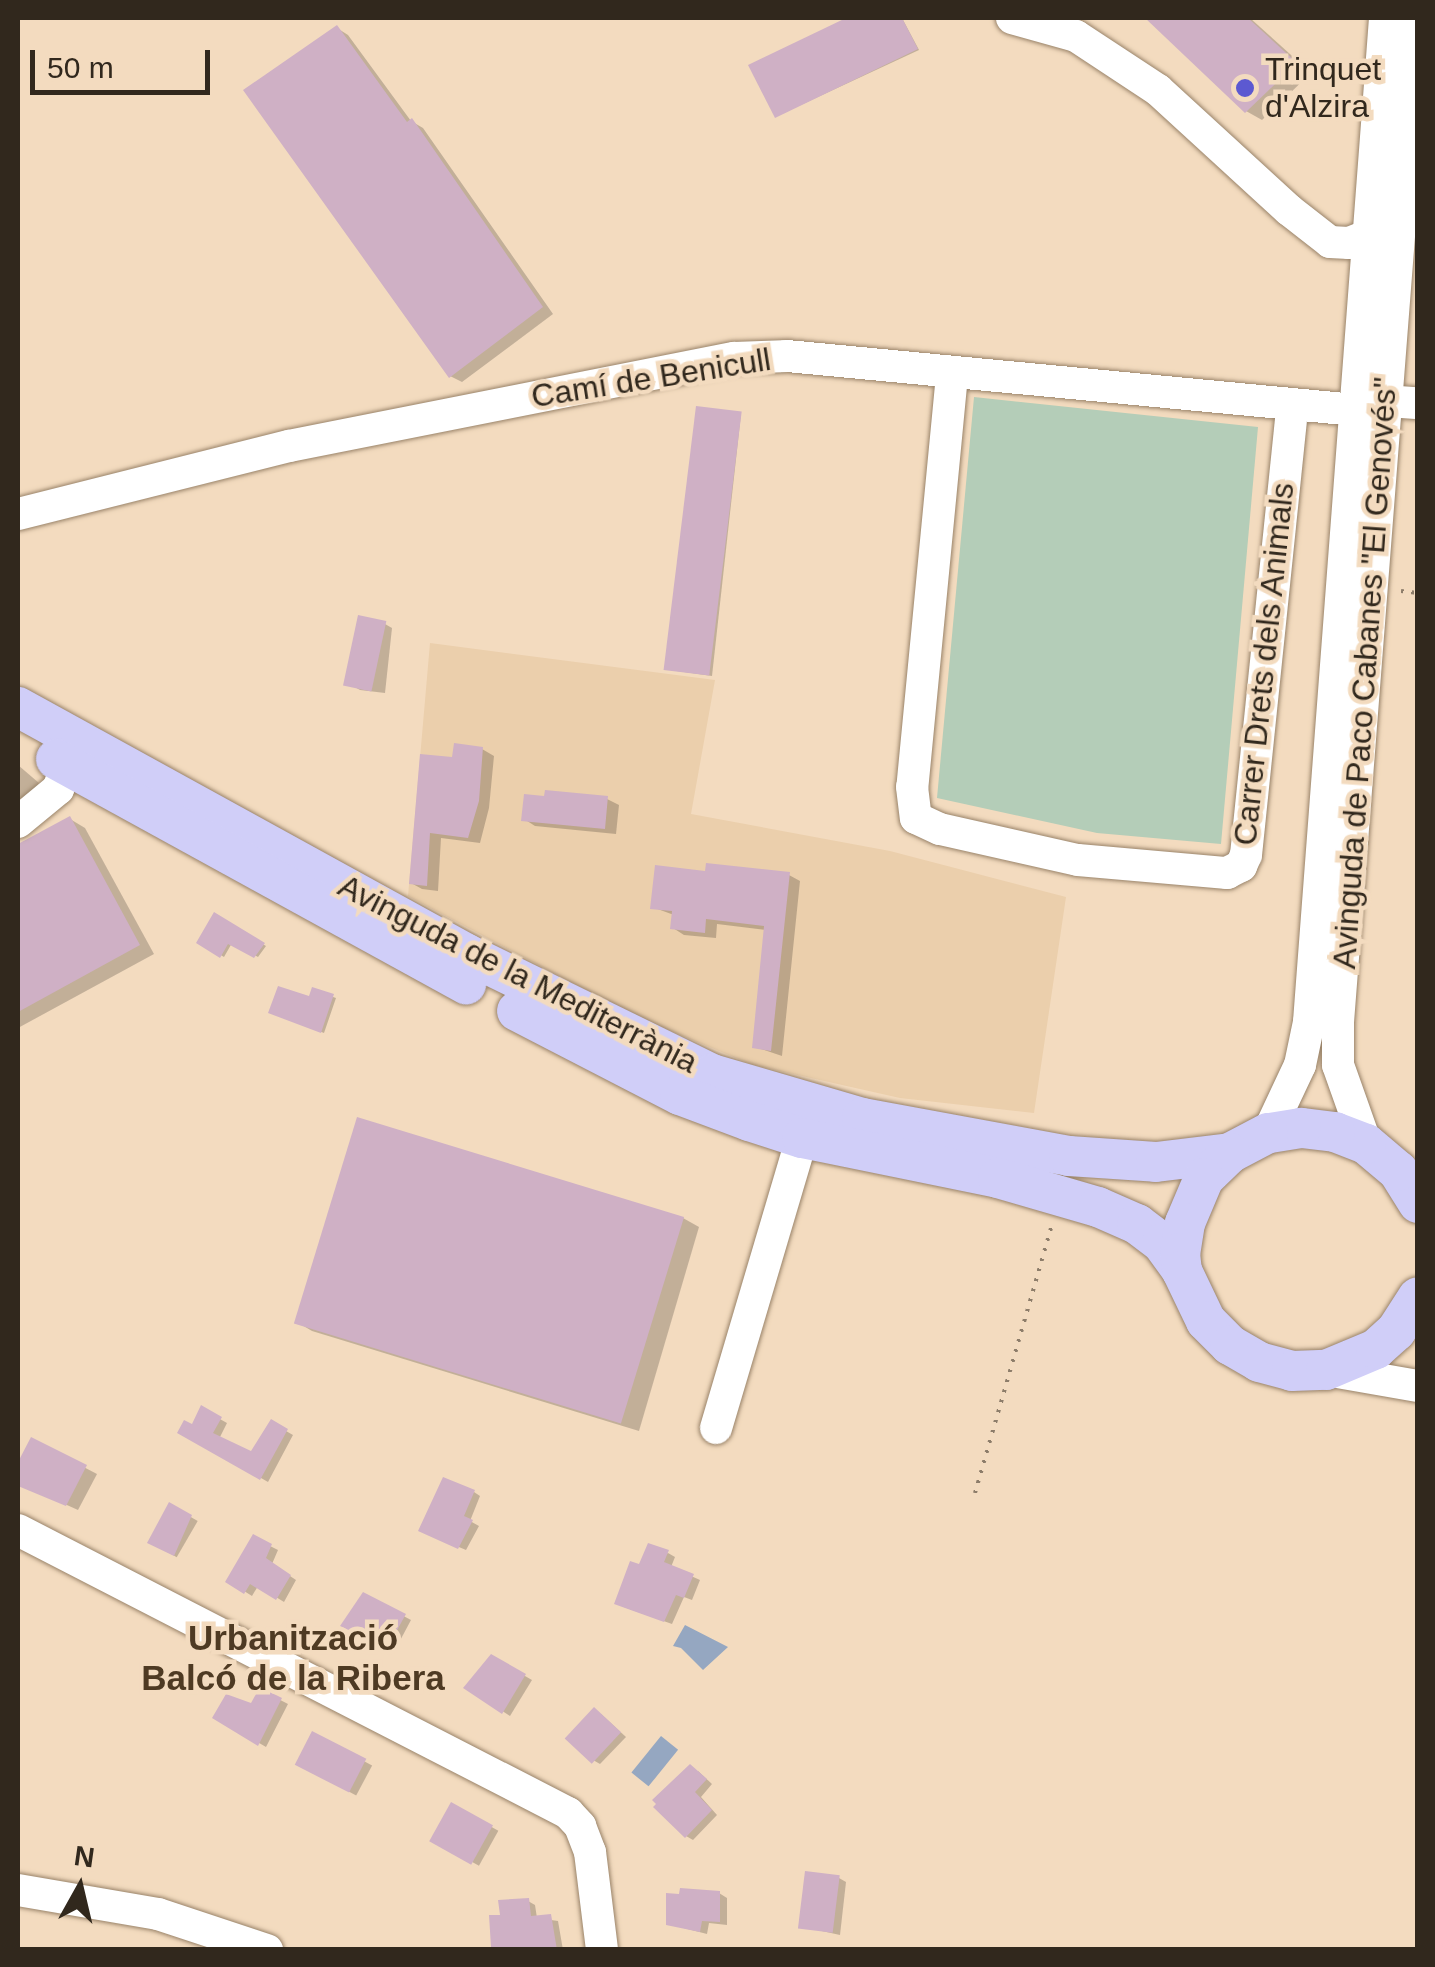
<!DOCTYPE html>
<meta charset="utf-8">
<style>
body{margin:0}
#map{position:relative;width:1435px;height:1967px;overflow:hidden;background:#f3dbbf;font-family:Helvetica,sans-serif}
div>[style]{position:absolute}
.built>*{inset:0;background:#ebcfac}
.green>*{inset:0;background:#b4cdb8}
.water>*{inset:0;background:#95a7c1;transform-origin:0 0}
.shadow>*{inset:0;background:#0003;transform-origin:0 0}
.building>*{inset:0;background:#cfb0c5;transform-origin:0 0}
.path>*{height:4px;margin-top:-2px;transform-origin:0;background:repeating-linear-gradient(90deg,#8d7d6a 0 2.5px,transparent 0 10.5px)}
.roads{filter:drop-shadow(0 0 2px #998369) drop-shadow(0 0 2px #998369)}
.minor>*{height:32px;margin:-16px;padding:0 16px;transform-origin:16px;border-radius:16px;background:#fff}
.major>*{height:40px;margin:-20px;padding:0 20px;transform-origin:20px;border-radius:20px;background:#d0cef8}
.dots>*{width:28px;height:28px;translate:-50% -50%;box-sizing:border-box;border:5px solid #f3dbbf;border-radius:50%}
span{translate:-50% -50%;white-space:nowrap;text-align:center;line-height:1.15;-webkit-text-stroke:9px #f3dbbf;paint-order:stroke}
.poi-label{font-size:32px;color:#31281d}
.left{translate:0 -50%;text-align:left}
.street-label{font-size:32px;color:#31281d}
.neighbourhood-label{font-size:35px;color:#4e3a23;font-weight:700}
.frame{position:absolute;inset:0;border:20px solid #31281d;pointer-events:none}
.north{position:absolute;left:30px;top:1837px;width:100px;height:100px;-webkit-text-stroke:8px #f3dbbf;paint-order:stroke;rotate:8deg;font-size:28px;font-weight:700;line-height:40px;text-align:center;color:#31281d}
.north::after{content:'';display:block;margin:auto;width:35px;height:45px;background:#31281d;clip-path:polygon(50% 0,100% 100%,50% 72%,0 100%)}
.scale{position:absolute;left:30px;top:50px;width:180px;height:45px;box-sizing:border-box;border:5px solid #31281d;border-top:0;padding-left:12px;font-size:30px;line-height:35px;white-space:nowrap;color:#31281d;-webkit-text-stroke:8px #f3dbbf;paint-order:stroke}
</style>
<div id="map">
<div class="built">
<i style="clip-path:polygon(430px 643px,715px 680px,691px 814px,890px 851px,1066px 897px,1034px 1113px,900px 1098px,753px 1065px,637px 1017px,408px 896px)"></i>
</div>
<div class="green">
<i style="clip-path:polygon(974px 397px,1258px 427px,1221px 844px,1097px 833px,937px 798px)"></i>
</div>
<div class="water">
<i style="clip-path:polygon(685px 1625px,728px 1647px,703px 1670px,681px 1648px,673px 1646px)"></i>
<i style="left:661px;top:1736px;width:22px;height:47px;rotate:39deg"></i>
</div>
<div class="shadow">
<i style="clip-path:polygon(852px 18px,902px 18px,919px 50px,777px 116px,752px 66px)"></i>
<i style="clip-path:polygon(1149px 18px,1250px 18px,1311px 73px,1262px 120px,1246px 111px)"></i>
<i style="clip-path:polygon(337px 28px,348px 35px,411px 121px,423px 128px,553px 314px,462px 382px,450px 376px)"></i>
<i style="clip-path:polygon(741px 414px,712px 676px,670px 670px)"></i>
<i style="clip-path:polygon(385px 624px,392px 628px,385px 693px,360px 690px,353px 686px)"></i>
<i style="clip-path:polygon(482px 749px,494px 756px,489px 808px,480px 843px,441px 838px,438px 891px,422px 889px,411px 883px,455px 760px)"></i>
<i style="clip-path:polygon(18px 765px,39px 783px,23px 805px,18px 801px)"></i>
<i style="clip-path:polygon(607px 799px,619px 805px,616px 834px,535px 826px,524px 819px)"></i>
<i style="clip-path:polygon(70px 819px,85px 828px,154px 954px,18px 1028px,18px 847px)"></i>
<i style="clip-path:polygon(707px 874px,789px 875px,800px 881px,782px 1056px,755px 1047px,766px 930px,717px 924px,716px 938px,684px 935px,673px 928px,674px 915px,652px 907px)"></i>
<i style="clip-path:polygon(215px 916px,266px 946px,258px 957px,232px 943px,224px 957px,199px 942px)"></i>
<i style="clip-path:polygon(313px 990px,336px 998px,324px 1033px,271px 1012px,310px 999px)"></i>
<i style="clip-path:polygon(683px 1218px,699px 1227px,639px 1431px,312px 1331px,297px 1322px)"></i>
<i style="clip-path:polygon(202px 1409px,227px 1423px,219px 1439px,252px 1454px,272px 1423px,293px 1435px,268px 1482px,181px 1432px,193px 1427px)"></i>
<i style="clip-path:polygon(32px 1440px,97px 1474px,78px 1510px,18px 1483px,18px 1467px)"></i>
<i style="clip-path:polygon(474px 1492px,480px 1496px,470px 1521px,479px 1526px,466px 1550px,428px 1534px)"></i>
<i style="left:170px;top:1505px;width:32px;height:42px;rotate:30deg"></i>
<i style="clip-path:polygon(254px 1538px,278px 1550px,272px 1564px,296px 1580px,284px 1602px,258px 1586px,252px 1596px,228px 1581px)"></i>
<i style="clip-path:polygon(668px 1553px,675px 1557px,671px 1567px,700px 1580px,692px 1600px,684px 1597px,672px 1624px,624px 1607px,640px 1567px)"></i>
<i style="clip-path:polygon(364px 1595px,411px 1620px,395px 1650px,343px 1625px)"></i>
<i style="clip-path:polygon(492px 1657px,532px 1680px,510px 1716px,467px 1688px)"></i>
<i style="clip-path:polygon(261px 1690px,288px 1704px,266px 1747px,215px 1717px,252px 1706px)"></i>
<i style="clip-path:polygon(601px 1714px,626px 1737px,600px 1764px,593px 1760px)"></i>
<i style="left:313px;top:1734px;width:67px;height:34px;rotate:28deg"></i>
<i style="clip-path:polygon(698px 1771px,712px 1784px,701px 1797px,717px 1815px,693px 1840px,686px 1836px)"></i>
<i style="left:452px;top:1805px;width:53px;height:40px;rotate:29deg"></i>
<i style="clip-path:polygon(839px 1878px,846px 1882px,840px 1935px,799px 1926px)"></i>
<i style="clip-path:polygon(719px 1893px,727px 1898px,727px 1925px,709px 1923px,707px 1934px,668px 1924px)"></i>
<i style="clip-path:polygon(528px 1901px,535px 1905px,537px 1918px,558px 1921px,563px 1950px,501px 1950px,494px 1946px,503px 1917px)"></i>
</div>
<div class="building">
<i style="clip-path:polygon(846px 18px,902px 18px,918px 49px,775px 118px,748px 65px)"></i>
<i style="clip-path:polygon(1145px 18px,1248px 18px,1297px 63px,1245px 113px)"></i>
<i style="clip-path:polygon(337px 25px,407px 122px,412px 118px,543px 307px,449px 378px,243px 90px)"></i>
<i style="left:696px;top:406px;width:46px;height:266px;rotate:7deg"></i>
<i style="left:358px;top:615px;width:29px;height:72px;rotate:12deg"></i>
<i style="clip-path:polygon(454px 743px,483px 747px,479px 801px,468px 838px,430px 833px,427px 886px,409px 884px,420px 754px,452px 757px)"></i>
<i style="clip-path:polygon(545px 790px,608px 796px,605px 829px,521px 821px,524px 794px,544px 796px)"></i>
<i style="clip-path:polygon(70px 816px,140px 945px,18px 1012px,18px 844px)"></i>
<i style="clip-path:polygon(706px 863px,790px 872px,771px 1051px,752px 1048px,764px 926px,706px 919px,705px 933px,670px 929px,672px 911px,650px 909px,655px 865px,705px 871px)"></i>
<i style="clip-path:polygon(214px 912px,265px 943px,254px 958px,228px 944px,220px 958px,196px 943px)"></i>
<i style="clip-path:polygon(278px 986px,309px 996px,312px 987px,334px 994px,321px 1033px,268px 1013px)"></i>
<i style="left:357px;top:1117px;width:342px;height:216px;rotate:17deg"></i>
<i style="clip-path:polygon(201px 1405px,222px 1417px,213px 1433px,251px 1451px,271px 1419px,288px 1429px,260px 1480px,177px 1433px,184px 1420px,192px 1424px)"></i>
<i style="clip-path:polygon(31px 1437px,87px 1465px,66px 1506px,18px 1486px,18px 1462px)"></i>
<i style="clip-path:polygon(443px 1477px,475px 1490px,464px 1516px,473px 1520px,458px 1549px,418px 1531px)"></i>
<i style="clip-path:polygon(169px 1502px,192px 1515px,174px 1556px,147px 1543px)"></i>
<i style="clip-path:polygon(253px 1534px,272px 1544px,266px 1558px,291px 1575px,276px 1600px,250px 1584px,244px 1594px,225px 1582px)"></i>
<i style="clip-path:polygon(648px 1543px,669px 1550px,664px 1562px,694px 1574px,684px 1598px,676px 1595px,664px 1622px,614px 1604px,630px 1561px,639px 1564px)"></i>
<i style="clip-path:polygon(363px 1592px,406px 1614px,387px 1648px,340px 1626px)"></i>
<i style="clip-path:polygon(491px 1654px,526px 1674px,502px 1714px,463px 1688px)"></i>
<i style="clip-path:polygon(260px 1687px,282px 1698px,258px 1746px,212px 1718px,226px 1694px,251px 1703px)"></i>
<i style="left:594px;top:1707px;width:37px;height:43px;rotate:43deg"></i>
<i style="left:312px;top:1731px;width:61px;height:38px;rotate:27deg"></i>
<i style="clip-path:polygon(690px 1764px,707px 1779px,695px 1792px,712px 1810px,685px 1838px,653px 1807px,656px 1804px,652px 1800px)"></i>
<i style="left:451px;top:1802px;width:48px;height:45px;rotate:29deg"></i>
<i style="left:805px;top:1871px;width:35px;height:58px;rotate:7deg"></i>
<i style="clip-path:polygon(680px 1888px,720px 1891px,720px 1922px,702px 1921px,700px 1932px,666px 1925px,666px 1893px,679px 1894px)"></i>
<i style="clip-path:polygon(529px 1898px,531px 1916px,551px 1914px,557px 1950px,491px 1947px,489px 1915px,500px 1915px,498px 1900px)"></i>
</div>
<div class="path">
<i style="left:1401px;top:591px;width:17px;rotate:7deg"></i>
<i style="left:975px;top:1493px;width:276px;rotate:-74deg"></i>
</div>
<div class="roads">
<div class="minor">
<i style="left:1012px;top:18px;width:66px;rotate:15.7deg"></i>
<i style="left:1076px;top:36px;width:98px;rotate:33.4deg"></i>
<i style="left:1158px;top:90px;width:178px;rotate:42.5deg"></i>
<i style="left:1289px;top:210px;width:52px;rotate:38deg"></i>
<i style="left:1330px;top:242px;width:19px;rotate:3deg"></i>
<i style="left:1349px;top:243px;width:22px;rotate:-22deg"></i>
<i style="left:952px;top:375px;width:414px;rotate:95.5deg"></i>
<i style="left:912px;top:787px;width:31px;rotate:83deg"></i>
<i style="left:916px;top:818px;width:26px;rotate:25deg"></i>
<i style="left:940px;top:829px;width:141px;rotate:12.7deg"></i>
<i style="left:1078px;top:860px;width:150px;rotate:5deg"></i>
<i style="left:1227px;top:873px;width:16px;rotate:-27deg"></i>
<i style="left:1241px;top:866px;width:12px;rotate:-66deg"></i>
<i style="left:1246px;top:855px;width:453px;rotate:-84.1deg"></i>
<i style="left:1386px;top:401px;width:32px;rotate:4deg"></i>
<i style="left:18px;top:514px;width:279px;rotate:-14.1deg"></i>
<i style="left:289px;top:446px;width:454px;rotate:-11.2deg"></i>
<i style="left:734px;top:358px;width:53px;rotate:-2.2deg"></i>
<i style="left:787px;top:356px;width:571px;rotate:5.43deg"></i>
<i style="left:18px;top:822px;width:52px;rotate:-39.5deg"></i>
<i style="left:58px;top:789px;width:26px;rotate:-69deg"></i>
<i style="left:1268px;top:1133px;width:75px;rotate:-64.8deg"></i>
<i style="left:1300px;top:1065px;width:44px;rotate:-78.2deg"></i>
<i style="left:1309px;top:1022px;width:1007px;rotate:-85.67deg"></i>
<i style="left:1366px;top:1144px;width:84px;rotate:-109.5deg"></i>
<i style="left:1338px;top:1065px;width:43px;rotate:-90deg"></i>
<i style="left:1338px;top:1022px;width:1007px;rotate:-85.56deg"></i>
<i style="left:1326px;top:1370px;width:93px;rotate:9.9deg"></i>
<i style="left:716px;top:1428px;width:302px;rotate:-73.5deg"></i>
<i style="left:18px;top:1530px;width:619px;rotate:27.23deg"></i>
<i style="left:568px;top:1813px;width:18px;rotate:47deg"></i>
<i style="left:580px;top:1826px;width:28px;rotate:69deg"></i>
<i style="left:590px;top:1852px;width:99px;rotate:83deg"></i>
<i style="left:18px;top:1890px;width:142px;rotate:9.7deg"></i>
<i style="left:158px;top:1914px;width:115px;rotate:18.3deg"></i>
</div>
<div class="major">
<i style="left:18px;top:707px;width:512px;rotate:28.82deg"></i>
<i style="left:467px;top:954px;width:273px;rotate:26.1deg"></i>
<i style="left:712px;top:1074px;width:156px;rotate:16.3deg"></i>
<i style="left:862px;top:1118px;width:210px;rotate:10.4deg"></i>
<i style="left:1069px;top:1156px;width:87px;rotate:3.9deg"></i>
<i style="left:1156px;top:1162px;width:75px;rotate:-6.9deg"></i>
<i style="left:56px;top:759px;width:468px;rotate:28.8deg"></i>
<i style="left:517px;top:1011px;width:183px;rotate:27.3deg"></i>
<i style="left:680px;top:1095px;width:74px;rotate:20.6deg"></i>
<i style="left:749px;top:1121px;width:56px;rotate:17.8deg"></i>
<i style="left:802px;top:1138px;width:200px;rotate:11.5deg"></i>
<i style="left:998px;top:1178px;width:104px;rotate:16.2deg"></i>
<i style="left:1098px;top:1207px;width:43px;rotate:23.6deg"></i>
<i style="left:1137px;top:1224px;width:31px;rotate:37deg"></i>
<i style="left:1162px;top:1243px;width:34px;rotate:54deg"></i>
<i style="left:1418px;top:1203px;width:38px;rotate:-122deg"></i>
<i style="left:1398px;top:1171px;width:42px;rotate:-139.8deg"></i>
<i style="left:1366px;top:1144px;width:33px;rotate:-159deg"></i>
<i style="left:1335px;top:1132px;width:34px;rotate:-173deg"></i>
<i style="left:1301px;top:1128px;width:33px;rotate:171deg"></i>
<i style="left:1268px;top:1133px;width:43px;rotate:152.2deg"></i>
<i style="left:1230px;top:1153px;width:36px;rotate:136deg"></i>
<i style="left:1204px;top:1178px;width:49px;rotate:112.9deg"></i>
<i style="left:1185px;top:1223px;width:30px;rotate:99deg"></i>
<i style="left:1180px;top:1253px;width:18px;rotate:84deg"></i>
<i style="left:1182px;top:1271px;width:55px;rotate:64.4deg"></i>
<i style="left:1206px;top:1321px;width:34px;rotate:45deg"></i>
<i style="left:1230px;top:1345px;width:34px;rotate:30deg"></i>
<i style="left:1259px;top:1362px;width:34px;rotate:15deg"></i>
<i style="left:1292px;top:1371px;width:34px;rotate:-2deg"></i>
<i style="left:1326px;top:1370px;width:54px;rotate:-22.8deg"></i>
<i style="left:1376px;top:1349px;width:27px;rotate:-42deg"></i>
<i style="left:1396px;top:1331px;width:40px;rotate:-57.1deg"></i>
</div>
</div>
<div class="dots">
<i style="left:1245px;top:88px;background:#5c59d1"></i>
</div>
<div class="poi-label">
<span class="left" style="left:1265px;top:88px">Trinquet<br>d'Alzira</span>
</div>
<div class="street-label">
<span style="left:651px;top:378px;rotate:-9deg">Camí de Benicull</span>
<span style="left:1264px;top:664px;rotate:-84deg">Carrer Drets dels Animals</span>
<span style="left:1365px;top:673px;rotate:-86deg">Avinguda de Paco Cabanes "El Genovés"</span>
<span style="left:518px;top:974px;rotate:27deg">Avinguda de la Mediterrània</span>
</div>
<div class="neighbourhood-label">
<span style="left:293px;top:1658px">Urbanització<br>Balcó de la Ribera</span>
</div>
<div class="frame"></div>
<div class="north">N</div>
<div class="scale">50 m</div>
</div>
